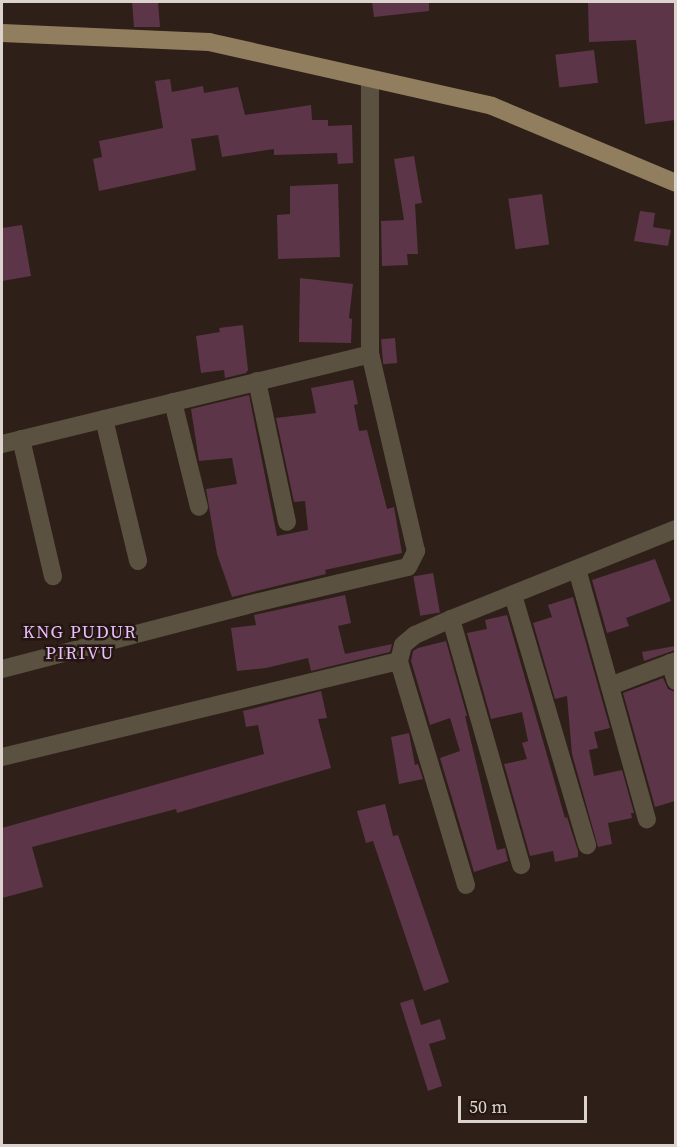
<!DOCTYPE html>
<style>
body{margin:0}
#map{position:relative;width:677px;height:1147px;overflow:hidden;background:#2e1f19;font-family:"Source Serif 4",serif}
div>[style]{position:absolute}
.building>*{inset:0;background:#5c3648;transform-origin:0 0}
.minor>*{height:18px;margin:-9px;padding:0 9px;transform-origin:9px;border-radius:9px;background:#5a5141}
.major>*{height:18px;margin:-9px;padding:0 9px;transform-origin:9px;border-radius:9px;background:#917e5e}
span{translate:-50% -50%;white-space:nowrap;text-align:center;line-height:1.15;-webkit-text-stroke:5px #241610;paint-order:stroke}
.neighbourhood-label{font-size:18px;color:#ecbefe;letter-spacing:1.5px}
.frame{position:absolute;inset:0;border:3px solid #dcd3ce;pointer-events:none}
.scale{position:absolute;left:458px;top:1096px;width:129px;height:27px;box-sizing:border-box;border:3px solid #dcd3ce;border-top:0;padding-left:8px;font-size:18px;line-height:21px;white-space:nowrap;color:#dcd3ce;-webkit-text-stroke:4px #241610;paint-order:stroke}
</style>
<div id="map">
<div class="building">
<i style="clip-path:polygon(132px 2px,158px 2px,160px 27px,134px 27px)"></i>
<i style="clip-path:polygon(372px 2px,429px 2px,429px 11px,374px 17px)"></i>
<i style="clip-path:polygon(588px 2px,675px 2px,675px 120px,645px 124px,636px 40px,589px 42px)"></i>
<i style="left:594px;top:50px;width:33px;height:39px;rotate:83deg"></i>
<i style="clip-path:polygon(170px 79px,172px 92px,203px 86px,204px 93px,238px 87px,245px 115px,311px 105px,312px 120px,328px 120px,328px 126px,352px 125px,353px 163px,338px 164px,337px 153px,274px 155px,274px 149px,222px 157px,218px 135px,191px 139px,196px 170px,99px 191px,93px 159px,102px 157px,99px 141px,163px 128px,155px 81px)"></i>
<i style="clip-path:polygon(414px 156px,422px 203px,415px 204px,418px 254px,407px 254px,408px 265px,382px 266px,381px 221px,404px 220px,394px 159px)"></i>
<i style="clip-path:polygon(338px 184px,340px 257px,278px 259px,277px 215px,290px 214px,290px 186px)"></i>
<i style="left:542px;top:194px;width:51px;height:34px;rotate:82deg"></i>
<i style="clip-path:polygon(640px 211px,655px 213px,653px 227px,671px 230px,668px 246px,634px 241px)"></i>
<i style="clip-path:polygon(22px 225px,31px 276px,2px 281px,2px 228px)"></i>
<i style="clip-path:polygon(300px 278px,353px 284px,349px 318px,352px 319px,351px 343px,299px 342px)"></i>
<i style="clip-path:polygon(243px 325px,248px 370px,246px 373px,225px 378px,224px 370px,201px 373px,196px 336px,220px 332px,219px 328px)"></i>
<i style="left:395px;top:338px;width:25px;height:14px;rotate:85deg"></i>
<i style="clip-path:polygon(353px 380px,358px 404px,354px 405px,359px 431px,367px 430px,387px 509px,394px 507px,402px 553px,325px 570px,326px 574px,232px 597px,217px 554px,206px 489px,237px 484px,232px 458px,199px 461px,191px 409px,249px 395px,277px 536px,308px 530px,305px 501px,294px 502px,276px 418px,316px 413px,311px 388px)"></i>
<i style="clip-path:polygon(655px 559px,671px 601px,626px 618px,629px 626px,607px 633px,592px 580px)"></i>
<i style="left:433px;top:573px;width:40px;height:20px;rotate:80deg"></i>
<i style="clip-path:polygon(345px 595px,351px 623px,338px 626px,345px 654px,392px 644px,390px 652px,311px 671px,308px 658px,266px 668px,237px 671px,231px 628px,256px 625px,254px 615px)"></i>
<i style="clip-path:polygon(573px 597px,610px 728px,594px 732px,598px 748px,589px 750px,594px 776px,622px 770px,634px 813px,631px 813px,632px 818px,608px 823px,612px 844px,598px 847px,572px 754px,567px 696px,555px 699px,533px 623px,552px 617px,548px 605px)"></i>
<i style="clip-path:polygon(507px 615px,565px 818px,567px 817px,578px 851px,578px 857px,555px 862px,553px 851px,530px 856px,504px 764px,527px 759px,522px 743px,528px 741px,522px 712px,491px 719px,467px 633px,487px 629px,485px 620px)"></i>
<i style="clip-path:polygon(446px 641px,467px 716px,465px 716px,497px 850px,505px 848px,508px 861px,474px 872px,440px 758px,460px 751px,450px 718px,430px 725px,411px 661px,413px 651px,418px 648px)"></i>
<i style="clip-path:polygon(675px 646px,675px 650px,644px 661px,642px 652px)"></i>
<i style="clip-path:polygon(663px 678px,668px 689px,675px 692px,675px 801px,655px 807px,623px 693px)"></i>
<i style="clip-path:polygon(321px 691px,327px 718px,318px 719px,331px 768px,177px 813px,176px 809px,32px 847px,43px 887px,2px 898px,2px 828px,264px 754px,258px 725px,246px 727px,243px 711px)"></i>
<i style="clip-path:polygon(409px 733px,415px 765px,418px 764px,423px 779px,399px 784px,391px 737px)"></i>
<i style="clip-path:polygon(385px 804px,393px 836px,398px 835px,449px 982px,424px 991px,373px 841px,366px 843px,357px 811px)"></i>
<i style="clip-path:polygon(413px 999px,421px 1025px,440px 1019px,446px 1039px,429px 1044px,442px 1086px,428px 1091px,400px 1003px)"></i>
</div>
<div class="minor">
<i style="left:257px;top:381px;width:144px;rotate:78deg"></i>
<i style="left:173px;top:402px;width:108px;rotate:76.1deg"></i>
<i style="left:104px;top:419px;width:146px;rotate:76.5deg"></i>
<i style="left:21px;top:439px;width:141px;rotate:76.9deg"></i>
<i style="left:2px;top:444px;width:379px;rotate:-13.7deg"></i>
<i style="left:370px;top:354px;width:275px;rotate:-90deg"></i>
<i style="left:577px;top:569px;width:260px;rotate:74.4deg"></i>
<i style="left:513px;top:595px;width:261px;rotate:73.5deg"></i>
<i style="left:451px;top:619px;width:256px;rotate:74.1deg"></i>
<i style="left:670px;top:663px;width:19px;rotate:72deg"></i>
<i style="left:2px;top:669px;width:253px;rotate:-14.6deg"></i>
<i style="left:247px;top:605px;width:165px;rotate:-13.3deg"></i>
<i style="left:408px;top:567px;width:18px;rotate:-63deg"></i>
<i style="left:416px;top:551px;width:202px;rotate:-103.1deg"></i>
<i style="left:610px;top:686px;width:71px;rotate:-20.7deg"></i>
<i style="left:2px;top:757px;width:408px;rotate:-13.6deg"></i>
<i style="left:466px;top:885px;width:234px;rotate:-106.7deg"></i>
<i style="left:399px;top:661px;width:16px;rotate:-76deg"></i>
<i style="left:403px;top:645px;width:16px;rotate:-40deg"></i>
<i style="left:415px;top:635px;width:39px;rotate:-24deg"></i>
<i style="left:451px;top:619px;width:242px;rotate:-21.8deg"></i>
</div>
<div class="major">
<i style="left:2px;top:33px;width:207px;rotate:2.5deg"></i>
<i style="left:209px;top:42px;width:290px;rotate:12.7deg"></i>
<i style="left:492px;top:106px;width:199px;rotate:22.7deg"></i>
</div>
<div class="neighbourhood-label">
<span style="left:80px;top:643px">KNG PUDUR<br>PIRIVU</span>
</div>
<div class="frame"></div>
<div class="scale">50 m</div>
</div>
